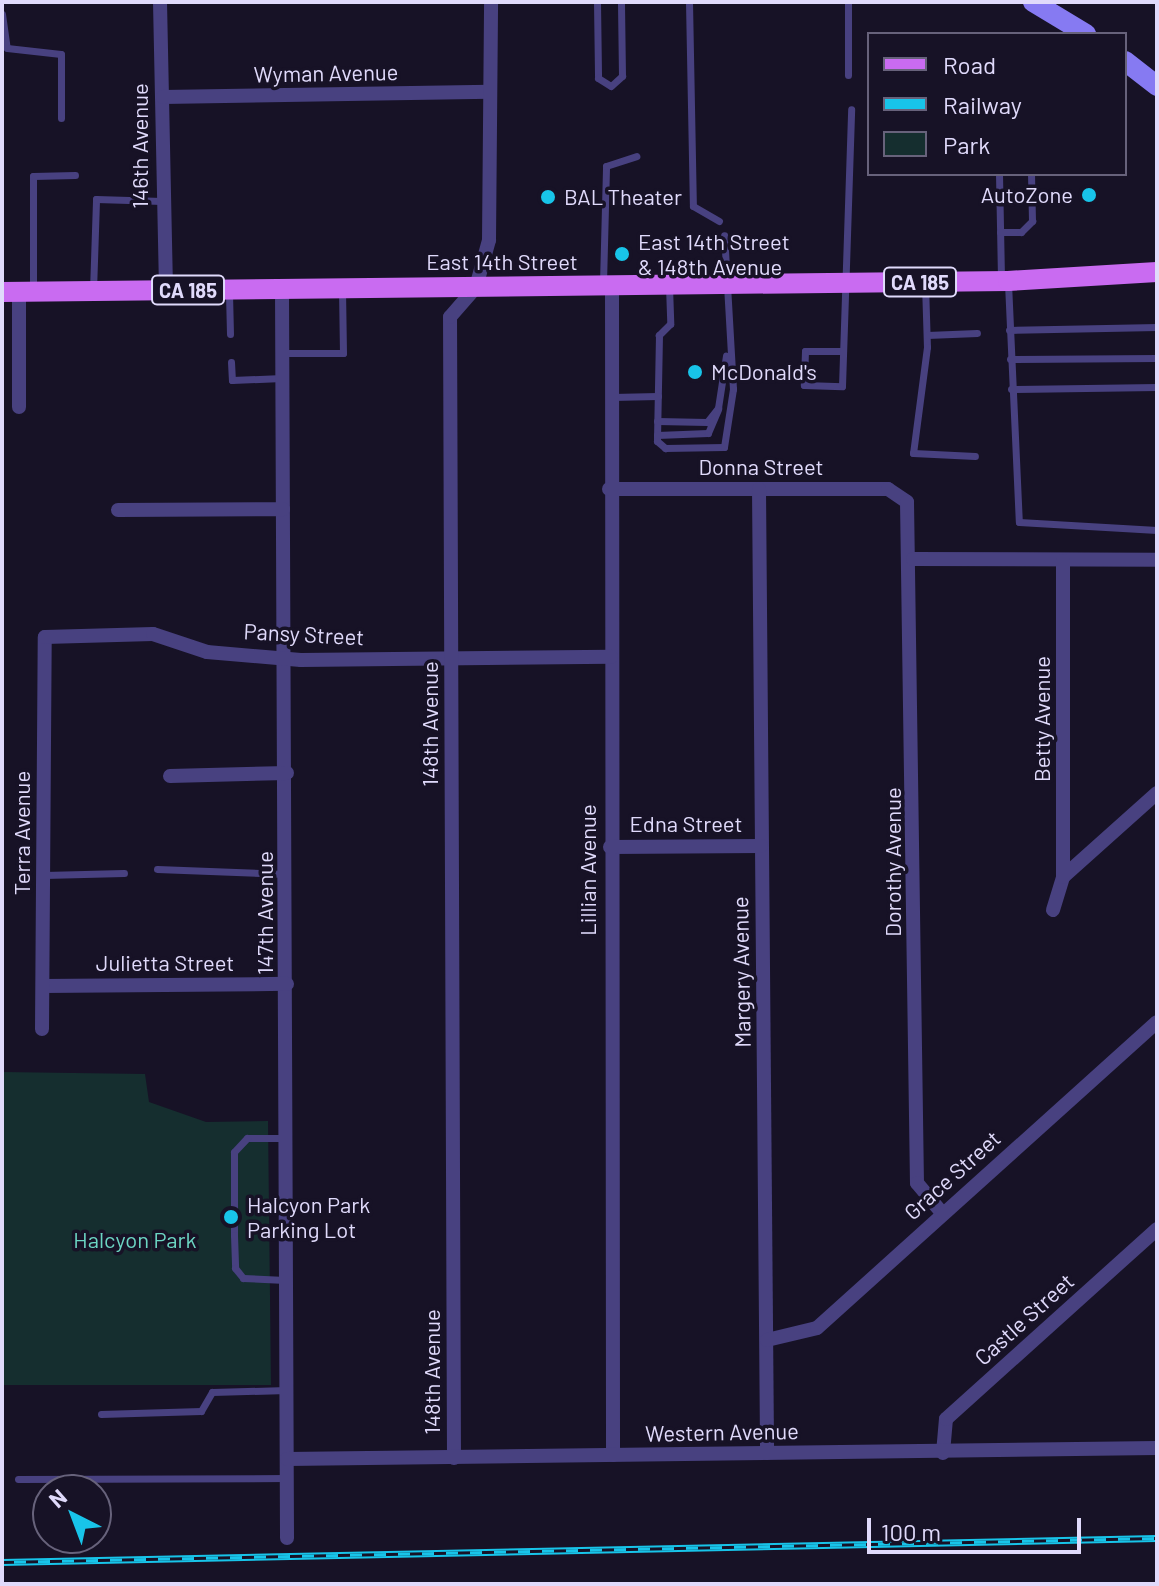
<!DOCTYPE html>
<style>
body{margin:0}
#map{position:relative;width:1159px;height:1586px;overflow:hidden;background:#171226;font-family:Barlow,sans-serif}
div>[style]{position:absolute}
.green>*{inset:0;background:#152e2f}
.service>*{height:7px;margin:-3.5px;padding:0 3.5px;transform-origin:3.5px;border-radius:3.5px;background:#484180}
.minor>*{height:14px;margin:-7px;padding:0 7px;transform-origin:7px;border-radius:7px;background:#484180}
.secondary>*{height:20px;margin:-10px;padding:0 10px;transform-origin:10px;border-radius:10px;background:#867af2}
.primary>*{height:20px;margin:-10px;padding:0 10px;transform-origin:10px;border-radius:10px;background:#c96bf1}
.rail>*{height:7px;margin-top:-3.5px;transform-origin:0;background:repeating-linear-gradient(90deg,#171226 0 12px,#18c4e9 0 24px);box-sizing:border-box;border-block:2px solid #18c4e9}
.dots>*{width:22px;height:22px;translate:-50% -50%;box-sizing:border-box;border:4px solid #171226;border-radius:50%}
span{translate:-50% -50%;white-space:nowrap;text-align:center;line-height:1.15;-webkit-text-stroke:7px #171226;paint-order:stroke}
.shield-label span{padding:2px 6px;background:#171226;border:2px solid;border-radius:6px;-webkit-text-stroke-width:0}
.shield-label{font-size:20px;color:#e0dafb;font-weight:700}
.street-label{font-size:22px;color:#e0dafb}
.poi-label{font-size:22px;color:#e0dafb}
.right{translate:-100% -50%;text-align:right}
.left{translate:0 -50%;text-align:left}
.park-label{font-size:22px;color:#6cd5c3}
.frame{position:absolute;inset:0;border:4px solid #e0dafb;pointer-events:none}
.legend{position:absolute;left:867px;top:32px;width:260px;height:144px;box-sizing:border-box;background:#171226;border:2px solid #67627b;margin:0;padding:10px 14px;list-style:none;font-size:24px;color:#e0dafb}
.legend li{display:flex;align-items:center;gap:16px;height:40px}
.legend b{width:40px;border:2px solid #67627b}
.north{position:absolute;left:32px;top:1474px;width:80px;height:80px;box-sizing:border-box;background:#171226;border:2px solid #67627b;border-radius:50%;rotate:318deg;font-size:22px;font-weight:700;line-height:32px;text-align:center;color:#e0dafb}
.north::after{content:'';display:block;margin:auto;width:28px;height:36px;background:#18c4e9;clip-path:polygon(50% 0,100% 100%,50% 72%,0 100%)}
.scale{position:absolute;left:867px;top:1518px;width:214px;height:36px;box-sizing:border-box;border:4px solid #e0dafb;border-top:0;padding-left:10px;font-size:24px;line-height:28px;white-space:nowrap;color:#e0dafb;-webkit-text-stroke:6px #171226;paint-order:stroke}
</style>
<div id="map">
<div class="green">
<i style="clip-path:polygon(2px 1072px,145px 1074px,149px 1102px,206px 1122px,268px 1121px,271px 1385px,2px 1385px)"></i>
</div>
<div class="service">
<i style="left:597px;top:2px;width:76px;rotate:89.2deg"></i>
<i style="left:598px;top:78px;width:15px;rotate:32deg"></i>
<i style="left:611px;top:86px;width:15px;rotate:-42deg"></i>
<i style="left:622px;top:76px;width:74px;rotate:-90.8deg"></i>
<i style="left:689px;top:2px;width:204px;rotate:88.9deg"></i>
<i style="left:693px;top:206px;width:30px;rotate:30deg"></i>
<i style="left:2px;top:14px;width:34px;rotate:82deg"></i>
<i style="left:7px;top:48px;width:54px;rotate:6.3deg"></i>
<i style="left:61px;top:54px;width:64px;rotate:90deg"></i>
<i style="left:848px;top:75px;width:73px;rotate:-90deg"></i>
<i style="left:999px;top:174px;width:104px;rotate:88.9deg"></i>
<i style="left:1000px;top:232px;width:21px"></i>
<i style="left:1021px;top:232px;width:16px;rotate:-45deg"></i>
<i style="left:1032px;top:221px;width:47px;rotate:-91.2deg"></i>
<i style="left:603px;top:283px;width:117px;rotate:-88.5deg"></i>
<i style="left:606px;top:166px;width:32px;rotate:-18deg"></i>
<i style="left:1008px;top:283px;width:239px;rotate:87.4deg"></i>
<i style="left:1019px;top:522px;width:138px;rotate:3.3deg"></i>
<i style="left:925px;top:284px;width:63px;rotate:88.2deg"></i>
<i style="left:927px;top:347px;width:107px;rotate:97.5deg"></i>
<i style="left:913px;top:453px;width:62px;rotate:2.8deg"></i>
<i style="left:669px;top:286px;width:38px;rotate:88deg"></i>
<i style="left:670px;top:324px;width:16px;rotate:135deg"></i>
<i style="left:659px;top:335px;width:106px;rotate:91.1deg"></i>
<i style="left:657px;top:441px;width:11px;rotate:41deg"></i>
<i style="left:665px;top:448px;width:59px;rotate:-1deg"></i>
<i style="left:724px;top:447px;width:59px;rotate:-81.2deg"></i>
<i style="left:733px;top:389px;width:154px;rotate:-93.3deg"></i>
<i style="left:33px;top:290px;width:114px;rotate:-90deg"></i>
<i style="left:33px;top:176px;width:42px;rotate:-1.4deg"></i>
<i style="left:93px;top:291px;width:92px;rotate:-88.1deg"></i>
<i style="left:96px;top:199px;width:66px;rotate:1.7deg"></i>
<i style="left:229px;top:293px;width:41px;rotate:88.6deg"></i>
<i style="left:1009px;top:330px;width:148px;rotate:-1.2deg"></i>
<i style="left:927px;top:335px;width:50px;rotate:-2.3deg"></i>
<i style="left:843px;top:351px;width:38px;rotate:180deg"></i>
<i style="left:805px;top:351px;width:34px;rotate:92deg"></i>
<i style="left:804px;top:385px;width:38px;rotate:2deg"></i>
<i style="left:842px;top:386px;width:277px;rotate:-88.1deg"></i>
<i style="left:282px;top:353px;width:61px"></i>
<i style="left:343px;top:353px;width:61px;rotate:-90.9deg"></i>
<i style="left:1010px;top:359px;width:147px;rotate:-0.4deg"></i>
<i style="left:231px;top:362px;width:18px;rotate:87deg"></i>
<i style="left:232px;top:380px;width:50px;rotate:-2.3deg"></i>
<i style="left:1011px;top:389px;width:146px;rotate:-0.8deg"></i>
<i style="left:612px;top:397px;width:46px;rotate:-1.2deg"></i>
<i style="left:657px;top:421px;width:50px;rotate:1.1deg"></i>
<i style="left:707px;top:422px;width:18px;rotate:-52deg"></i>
<i style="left:718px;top:408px;width:53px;rotate:-81.3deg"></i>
<i style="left:657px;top:435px;width:51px;rotate:-2.2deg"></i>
<i style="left:708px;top:433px;width:26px;rotate:-67deg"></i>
<i style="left:157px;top:869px;width:128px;rotate:2.2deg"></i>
<i style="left:44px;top:875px;width:80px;rotate:-1.4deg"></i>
<i style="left:284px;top:1138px;width:37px;rotate:180deg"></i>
<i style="left:247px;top:1138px;width:19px;rotate:133deg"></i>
<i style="left:234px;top:1152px;width:83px;rotate:90deg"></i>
<i style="left:234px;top:1235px;width:33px;rotate:88deg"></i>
<i style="left:235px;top:1268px;width:13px;rotate:51deg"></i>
<i style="left:243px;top:1278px;width:42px;rotate:2.7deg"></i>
<i style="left:101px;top:1414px;width:100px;rotate:-1.7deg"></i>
<i style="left:201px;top:1411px;width:22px;rotate:-60deg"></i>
<i style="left:212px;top:1392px;width:75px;rotate:-1.5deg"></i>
<i style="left:18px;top:1479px;width:269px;rotate:-0.2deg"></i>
</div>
<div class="minor">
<i style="left:160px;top:2px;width:288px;rotate:88.8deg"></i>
<i style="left:163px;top:97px;width:327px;rotate:-0.9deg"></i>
<i style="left:612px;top:285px;width:1170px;rotate:89.95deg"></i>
<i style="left:282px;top:289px;width:1249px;rotate:89.77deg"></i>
<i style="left:19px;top:407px;width:115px;rotate:-90deg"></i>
<i style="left:609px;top:489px;width:279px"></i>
<i style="left:888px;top:489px;width:23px;rotate:34deg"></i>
<i style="left:907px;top:502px;width:681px;rotate:89.16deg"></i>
<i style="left:917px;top:1183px;width:39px;rotate:50deg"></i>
<i style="left:759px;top:489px;width:964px;rotate:89.52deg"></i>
<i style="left:118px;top:510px;width:165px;rotate:-0.3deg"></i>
<i style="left:913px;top:559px;width:244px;rotate:0.2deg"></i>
<i style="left:170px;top:776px;width:117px;rotate:-1.5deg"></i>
<i style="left:610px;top:847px;width:151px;rotate:-0.4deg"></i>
<i style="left:1063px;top:877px;width:126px;rotate:-41.8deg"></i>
<i style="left:1053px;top:910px;width:34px;rotate:-73deg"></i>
<i style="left:1063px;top:877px;width:316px;rotate:-90deg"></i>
<i style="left:43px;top:986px;width:244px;rotate:-0.5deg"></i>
<i style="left:42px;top:1029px;width:392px;rotate:-89.6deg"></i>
<i style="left:45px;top:637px;width:108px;rotate:-1.6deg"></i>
<i style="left:153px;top:634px;width:57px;rotate:18.4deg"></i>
<i style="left:207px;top:652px;width:94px;rotate:4.9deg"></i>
<i style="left:301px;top:660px;width:310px;rotate:-0.6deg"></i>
<i style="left:767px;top:1340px;width:51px;rotate:-13.5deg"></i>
<i style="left:817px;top:1328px;width:457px;rotate:-42deg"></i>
<i style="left:943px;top:1453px;width:34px;rotate:-85deg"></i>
<i style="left:946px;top:1419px;width:284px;rotate:-42deg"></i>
<i style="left:454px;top:1458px;width:1141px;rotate:-90.2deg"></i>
<i style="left:450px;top:317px;width:40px;rotate:-49deg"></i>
<i style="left:476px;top:287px;width:49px;rotate:-74.5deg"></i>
<i style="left:489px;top:240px;width:238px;rotate:-89.5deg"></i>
<i style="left:287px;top:1459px;width:870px;rotate:-0.72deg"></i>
</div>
<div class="secondary">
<i style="left:1033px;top:2px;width:62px;rotate:31.1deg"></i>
<i style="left:1125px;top:61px;width:41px;rotate:38deg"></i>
</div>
<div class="primary">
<i style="left:2px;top:292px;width:1006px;rotate:-0.63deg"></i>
<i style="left:1008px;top:281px;width:149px;rotate:-3.5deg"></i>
</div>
<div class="rail">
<i style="left:2px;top:1562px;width:1155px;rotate:-1.19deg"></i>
</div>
<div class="dots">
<i style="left:1089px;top:195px;background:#18c4e9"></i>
<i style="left:548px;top:197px;background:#18c4e9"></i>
<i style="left:622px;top:254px;background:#18c4e9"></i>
<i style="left:695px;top:372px;background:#18c4e9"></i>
<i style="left:231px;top:1217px;background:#18c4e9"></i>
</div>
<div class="shield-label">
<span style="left:920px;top:282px">CA 185</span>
<span style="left:188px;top:290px">CA 185</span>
</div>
<div class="street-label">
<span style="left:326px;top:73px;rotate:-1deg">Wyman Avenue</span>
<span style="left:140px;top:146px;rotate:-90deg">146th Avenue</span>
<span style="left:502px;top:262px">East 14th Street</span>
<span style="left:761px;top:467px">Donna Street</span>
<span style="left:304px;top:634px;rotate:3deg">Pansy Street</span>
<span style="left:1042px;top:719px;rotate:-90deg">Betty Avenue</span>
<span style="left:430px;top:724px;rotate:-90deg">148th Avenue</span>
<span style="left:686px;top:824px">Edna Street</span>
<span style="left:22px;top:833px;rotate:-90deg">Terra Avenue</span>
<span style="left:893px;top:862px;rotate:-90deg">Dorothy Avenue</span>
<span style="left:588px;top:870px;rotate:-90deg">Lillian Avenue</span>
<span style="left:265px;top:913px;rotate:-90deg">147th Avenue</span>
<span style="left:165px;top:963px">Julietta Street</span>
<span style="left:741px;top:972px;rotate:-91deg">Margery Avenue</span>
<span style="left:952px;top:1175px;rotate:-42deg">Grace Street</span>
<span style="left:1024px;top:1319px;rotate:-42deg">Castle Street</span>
<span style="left:432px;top:1372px;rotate:-90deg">148th Avenue</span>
<span style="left:722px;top:1432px;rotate:-1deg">Western Avenue</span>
</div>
<div class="poi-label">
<span class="right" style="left:1073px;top:195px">AutoZone</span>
<span class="left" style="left:564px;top:197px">BAL Theater</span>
<span class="left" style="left:638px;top:254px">East 14th Street<br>&amp; 148th Avenue</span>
<span class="left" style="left:711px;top:372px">McDonald's</span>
<span class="left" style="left:247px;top:1217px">Halcyon Park<br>Parking Lot</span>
</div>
<div class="park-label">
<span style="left:135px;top:1240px">Halcyon Park</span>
</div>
<div class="frame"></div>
<ul class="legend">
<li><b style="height:10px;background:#c96bf1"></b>Road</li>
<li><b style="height:10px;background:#18c4e9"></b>Railway</li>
<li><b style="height:22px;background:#152e2f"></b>Park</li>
</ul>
<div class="north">N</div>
<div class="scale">100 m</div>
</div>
